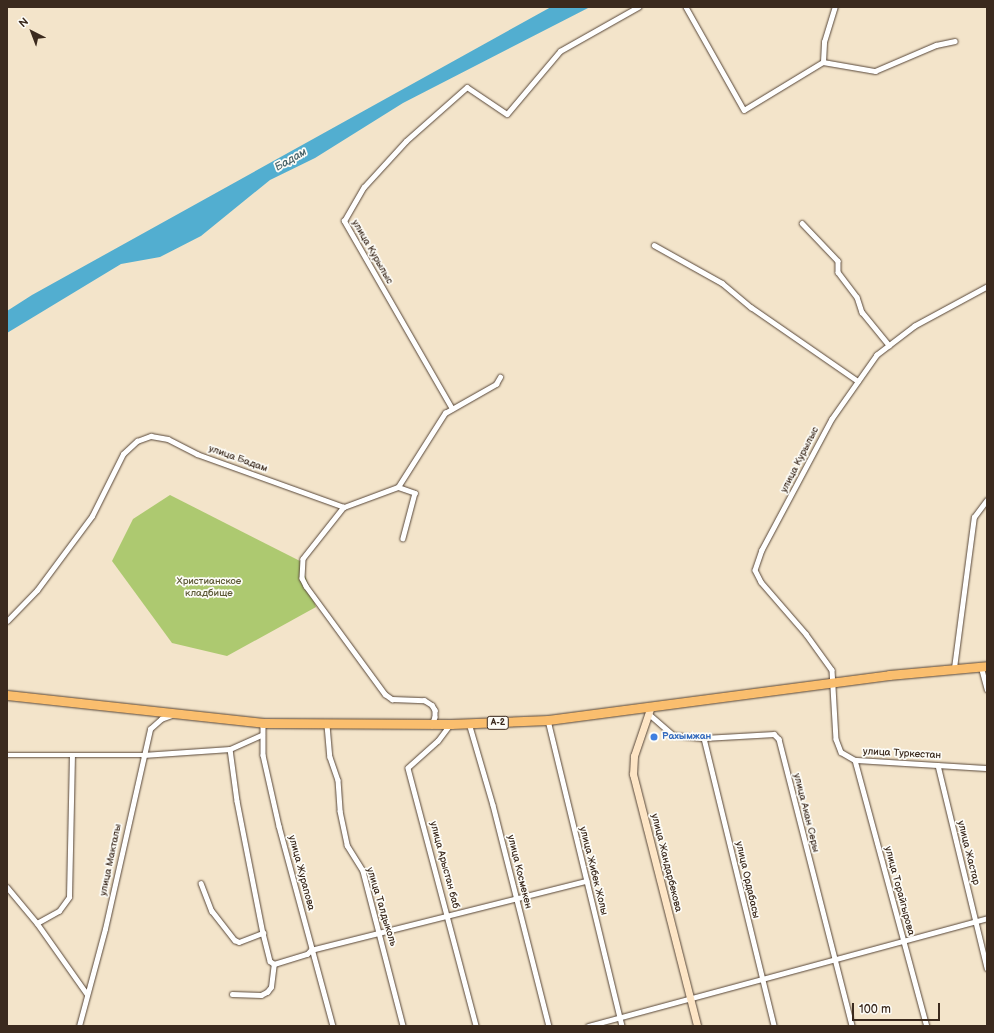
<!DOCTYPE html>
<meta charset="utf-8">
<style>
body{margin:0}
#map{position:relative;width:994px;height:1033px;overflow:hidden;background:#f3e4ca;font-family:"Balsamiq Sans",sans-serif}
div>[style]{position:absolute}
.green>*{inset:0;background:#adc970}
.water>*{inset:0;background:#52aed0}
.roads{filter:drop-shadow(0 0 1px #574638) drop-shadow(0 0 1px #574638)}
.street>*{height:4.5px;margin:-2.25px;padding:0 2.25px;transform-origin:2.25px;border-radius:2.25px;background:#fff}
.secondary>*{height:7px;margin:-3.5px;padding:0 3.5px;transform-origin:3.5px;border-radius:3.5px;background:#fde5c5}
.highway>*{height:9px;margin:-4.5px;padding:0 4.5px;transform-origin:4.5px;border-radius:4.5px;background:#fabe6e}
.dots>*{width:11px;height:11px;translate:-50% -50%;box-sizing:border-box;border:2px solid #fdfcf7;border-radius:50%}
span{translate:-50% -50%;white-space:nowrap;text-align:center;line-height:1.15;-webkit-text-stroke:3.5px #fdfcf7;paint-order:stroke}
.shield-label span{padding:1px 3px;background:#fdfcf7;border:1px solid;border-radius:3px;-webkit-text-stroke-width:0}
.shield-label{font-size:9px;color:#3b2a1e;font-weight:700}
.street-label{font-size:10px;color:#3b2a1e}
.park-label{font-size:10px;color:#5d5a37}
.shop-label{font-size:10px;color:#366cbe;font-weight:700}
.left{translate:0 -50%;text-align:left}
.water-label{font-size:11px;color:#445f65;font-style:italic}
.frame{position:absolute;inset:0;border:8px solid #3b2a1e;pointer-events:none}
.north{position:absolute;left:12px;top:12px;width:40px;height:40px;-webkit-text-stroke:3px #fdfcf7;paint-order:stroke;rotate:318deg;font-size:11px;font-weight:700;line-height:16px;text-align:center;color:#3b2a1e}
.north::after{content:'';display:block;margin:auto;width:14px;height:18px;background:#3b2a1e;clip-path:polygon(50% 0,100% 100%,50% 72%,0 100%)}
.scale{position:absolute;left:852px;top:1003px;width:88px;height:18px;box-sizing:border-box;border:2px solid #3b2a1e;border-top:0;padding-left:5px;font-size:12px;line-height:14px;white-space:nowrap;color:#3b2a1e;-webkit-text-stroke:3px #fdfcf7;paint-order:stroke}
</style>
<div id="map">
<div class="green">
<i style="clip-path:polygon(170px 495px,300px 561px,316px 607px,227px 656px,172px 643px,112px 561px,133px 519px)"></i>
</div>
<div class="water">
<i style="clip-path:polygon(551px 7px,590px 7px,403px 103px,315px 158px,270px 180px,201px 236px,160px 257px,121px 264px,7px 333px,7px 311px,32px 295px)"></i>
</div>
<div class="roads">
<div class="street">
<i style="left:686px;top:7px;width:118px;rotate:60.6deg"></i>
<i style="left:744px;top:110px;width:92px;rotate:-31.3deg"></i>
<i style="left:823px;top:62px;width:20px;rotate:-87deg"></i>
<i style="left:824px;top:42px;width:37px;rotate:-73deg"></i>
<i style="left:823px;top:62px;width:53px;rotate:9.8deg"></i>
<i style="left:875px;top:71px;width:66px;rotate:-23.1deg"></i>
<i style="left:936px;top:45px;width:19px;rotate:-12deg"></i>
<i style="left:802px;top:223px;width:52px;rotate:46.5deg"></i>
<i style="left:838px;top:261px;width:11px;rotate:90deg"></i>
<i style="left:838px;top:272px;width:31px;rotate:53deg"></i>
<i style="left:857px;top:297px;width:16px;rotate:72deg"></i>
<i style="left:862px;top:312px;width:43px;rotate:50.7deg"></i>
<i style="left:654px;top:245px;width:78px;rotate:29.2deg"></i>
<i style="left:722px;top:283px;width:38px;rotate:40deg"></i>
<i style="left:751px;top:307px;width:130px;rotate:34.7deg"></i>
<i style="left:987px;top:287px;width:82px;rotate:151.6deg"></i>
<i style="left:915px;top:326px;width:48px;rotate:142.7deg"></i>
<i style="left:877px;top:355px;width:78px;rotate:125.1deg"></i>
<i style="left:832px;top:419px;width:149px;rotate:118.1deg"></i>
<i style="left:762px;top:550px;width:21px;rotate:109deg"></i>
<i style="left:755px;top:570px;width:13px;rotate:63deg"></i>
<i style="left:761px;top:582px;width:69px;rotate:49.1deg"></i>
<i style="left:806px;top:634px;width:44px;rotate:54.2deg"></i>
<i style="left:832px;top:670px;width:69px;rotate:86.7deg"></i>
<i style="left:836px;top:739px;width:14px;rotate:69deg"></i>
<i style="left:841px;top:752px;width:16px;rotate:30deg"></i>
<i style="left:855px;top:760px;width:132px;rotate:3.5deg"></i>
<i style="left:452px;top:409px;width:217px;rotate:-119.9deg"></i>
<i style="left:344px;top:221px;width:39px;rotate:-60deg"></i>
<i style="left:364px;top:187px;width:62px;rotate:-47.6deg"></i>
<i style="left:406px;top:141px;width:81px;rotate:-41.5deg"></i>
<i style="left:467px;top:87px;width:48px;rotate:34deg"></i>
<i style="left:507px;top:114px;width:82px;rotate:-49.9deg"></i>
<i style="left:560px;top:51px;width:90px;rotate:-29.4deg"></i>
<i style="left:398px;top:487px;width:18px;rotate:19deg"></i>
<i style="left:415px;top:493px;width:47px;rotate:104.9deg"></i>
<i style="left:344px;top:507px;width:66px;rotate:128.3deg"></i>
<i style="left:303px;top:559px;width:19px;rotate:93deg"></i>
<i style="left:302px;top:578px;width:9px;rotate:63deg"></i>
<i style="left:306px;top:586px;width:134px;rotate:53.8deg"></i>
<i style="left:385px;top:694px;width:9px;rotate:36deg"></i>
<i style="left:392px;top:699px;width:32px;rotate:2deg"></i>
<i style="left:424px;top:700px;width:9px;rotate:32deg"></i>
<i style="left:432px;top:705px;width:6px;rotate:59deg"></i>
<i style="left:435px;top:710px;width:7px;rotate:90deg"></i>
<i style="left:435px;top:717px;width:9px;rotate:111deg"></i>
<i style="left:7px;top:621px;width:43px;rotate:-45.9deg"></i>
<i style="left:37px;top:590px;width:92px;rotate:-53.4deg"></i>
<i style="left:92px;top:516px;width:69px;rotate:-63.4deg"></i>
<i style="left:123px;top:454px;width:19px;rotate:-43deg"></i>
<i style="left:137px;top:441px;width:15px;rotate:-20deg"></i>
<i style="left:151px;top:436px;width:17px;rotate:10deg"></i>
<i style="left:168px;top:439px;width:33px;rotate:27deg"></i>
<i style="left:197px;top:454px;width:156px;rotate:19.8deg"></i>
<i style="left:344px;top:507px;width:58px;rotate:-20.3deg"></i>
<i style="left:398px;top:487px;width:88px;rotate:-57.6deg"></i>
<i style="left:445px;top:413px;width:59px;rotate:-29.6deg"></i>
<i style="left:496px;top:384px;width:8px;rotate:-60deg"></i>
<i style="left:981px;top:666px;width:24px;rotate:75deg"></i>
<i style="left:954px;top:668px;width:152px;rotate:-82.5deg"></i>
<i style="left:974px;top:517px;width:21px;rotate:-53deg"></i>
<i style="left:649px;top:714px;width:32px;rotate:41deg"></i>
<i style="left:673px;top:735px;width:31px;rotate:6deg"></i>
<i style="left:704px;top:738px;width:70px;rotate:-3.3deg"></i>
<i style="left:774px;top:734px;width:7px;rotate:45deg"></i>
<i style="left:779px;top:739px;width:296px;rotate:75.7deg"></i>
<i style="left:548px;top:720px;width:315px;rotate:76.4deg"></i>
<i style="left:263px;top:723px;width:32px;rotate:90deg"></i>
<i style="left:263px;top:755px;width:73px;rotate:77.3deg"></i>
<i style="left:279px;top:826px;width:207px;rotate:74.9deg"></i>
<i style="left:469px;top:723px;width:85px;rotate:73.7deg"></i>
<i style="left:493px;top:805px;width:228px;rotate:75.8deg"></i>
<i style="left:451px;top:724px;width:21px;rotate:127deg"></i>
<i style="left:438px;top:741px;width:40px;rotate:138deg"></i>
<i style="left:408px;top:768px;width:267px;rotate:75.2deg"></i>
<i style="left:327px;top:725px;width:32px;rotate:85deg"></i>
<i style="left:330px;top:757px;width:24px;rotate:71deg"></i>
<i style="left:338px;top:780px;width:31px;rotate:86deg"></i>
<i style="left:340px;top:811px;width:35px;rotate:78deg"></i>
<i style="left:347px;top:845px;width:31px;rotate:58deg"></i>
<i style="left:363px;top:871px;width:160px;rotate:75.5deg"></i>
<i style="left:704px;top:738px;width:296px;rotate:76.3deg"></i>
<i style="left:230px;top:749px;width:35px;rotate:-24deg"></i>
<i style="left:7px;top:755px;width:136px"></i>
<i style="left:143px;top:755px;width:87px;rotate:-3.9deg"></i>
<i style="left:230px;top:749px;width:52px;rotate:82.3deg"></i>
<i style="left:237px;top:801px;width:135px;rotate:78.9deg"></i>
<i style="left:855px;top:760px;width:276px;rotate:74.9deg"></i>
<i style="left:938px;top:765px;width:209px;rotate:76.4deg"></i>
<i style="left:201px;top:883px;width:30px;rotate:69deg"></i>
<i style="left:212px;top:911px;width:37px;rotate:52deg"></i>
<i style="left:235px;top:940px;width:4px;rotate:27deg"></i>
<i style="left:239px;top:942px;width:26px;rotate:-21deg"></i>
<i style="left:263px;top:933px;width:29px;rotate:76deg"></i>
<i style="left:270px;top:961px;width:5px;rotate:37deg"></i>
<i style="left:274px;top:964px;width:34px;rotate:-17deg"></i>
<i style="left:307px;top:954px;width:6px;rotate:-45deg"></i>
<i style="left:311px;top:950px;width:284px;rotate:-14.1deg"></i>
<i style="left:7px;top:887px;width:47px;rotate:50.2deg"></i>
<i style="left:37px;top:923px;width:87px;rotate:54.8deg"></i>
<i style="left:37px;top:923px;width:25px;rotate:-29deg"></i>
<i style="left:59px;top:911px;width:17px;rotate:-54deg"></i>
<i style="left:69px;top:897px;width:141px;rotate:-88.8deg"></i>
<i style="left:232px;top:994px;width:29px;rotate:2deg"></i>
<i style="left:261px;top:995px;width:7px;rotate:-27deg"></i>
<i style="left:267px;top:992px;width:6px;rotate:-51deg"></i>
<i style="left:271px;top:987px;width:23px;rotate:-83deg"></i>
<i style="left:79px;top:1026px;width:100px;rotate:-75deg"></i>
<i style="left:105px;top:929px;width:205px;rotate:-77.3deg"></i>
<i style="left:150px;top:729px;width:15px;rotate:-42deg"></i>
<i style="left:161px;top:719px;width:12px;rotate:-20deg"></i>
<i style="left:588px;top:1026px;width:413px;rotate:-15.1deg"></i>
</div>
<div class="secondary">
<i style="left:651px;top:706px;width:53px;rotate:108.8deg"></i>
<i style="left:634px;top:756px;width:18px;rotate:93deg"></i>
<i style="left:633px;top:774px;width:260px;rotate:75.7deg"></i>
</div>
<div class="highway">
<i style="left:7px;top:695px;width:258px;rotate:6.2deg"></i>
<i style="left:263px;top:723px;width:188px;rotate:0.3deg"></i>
<i style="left:451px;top:724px;width:97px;rotate:-2.4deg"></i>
<i style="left:548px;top:720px;width:344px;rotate:-7.5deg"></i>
<i style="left:889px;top:675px;width:98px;rotate:-5.2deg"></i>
</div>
</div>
<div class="dots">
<i style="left:654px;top:737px;background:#3f7fe0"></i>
</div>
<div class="shield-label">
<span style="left:498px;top:723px">A-2</span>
</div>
<div class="street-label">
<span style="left:372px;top:252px;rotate:60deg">улица Курылыс</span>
<span style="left:238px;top:459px;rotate:20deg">улица Бадам</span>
<span style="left:800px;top:460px;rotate:-63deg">улица Курылыс</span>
<span style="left:902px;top:754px;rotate:3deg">улица Туркестан</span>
<span style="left:806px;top:813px;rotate:76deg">улица Акан Серы</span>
<span style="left:968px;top:853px;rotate:76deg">улица Жастар</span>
<span style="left:111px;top:860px;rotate:-78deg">улица Макталы</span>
<span style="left:666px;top:863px;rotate:76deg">улица Жандарбекова</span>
<span style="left:444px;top:865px;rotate:75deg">улица Арыстан баб</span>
<span style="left:593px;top:871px;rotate:76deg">улица Жибек Жолы</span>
<span style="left:519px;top:872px;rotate:76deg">улица Космекен</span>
<span style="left:301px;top:873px;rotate:75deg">улица Журапова</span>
<span style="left:747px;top:880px;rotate:77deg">улица Ордабасы</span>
<span style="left:899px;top:891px;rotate:75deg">улица Торайгырова</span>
<span style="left:381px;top:907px;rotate:73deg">улица Талдыколь</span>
</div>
<div class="park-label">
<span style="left:209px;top:587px">Христианское<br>кладбище</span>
</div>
<div class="shop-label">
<span class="left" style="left:662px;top:737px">Рахымжан</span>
</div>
<div class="water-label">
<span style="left:291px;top:160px;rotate:-30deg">Бадам</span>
</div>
<div class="frame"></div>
<div class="north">N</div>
<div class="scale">100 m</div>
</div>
